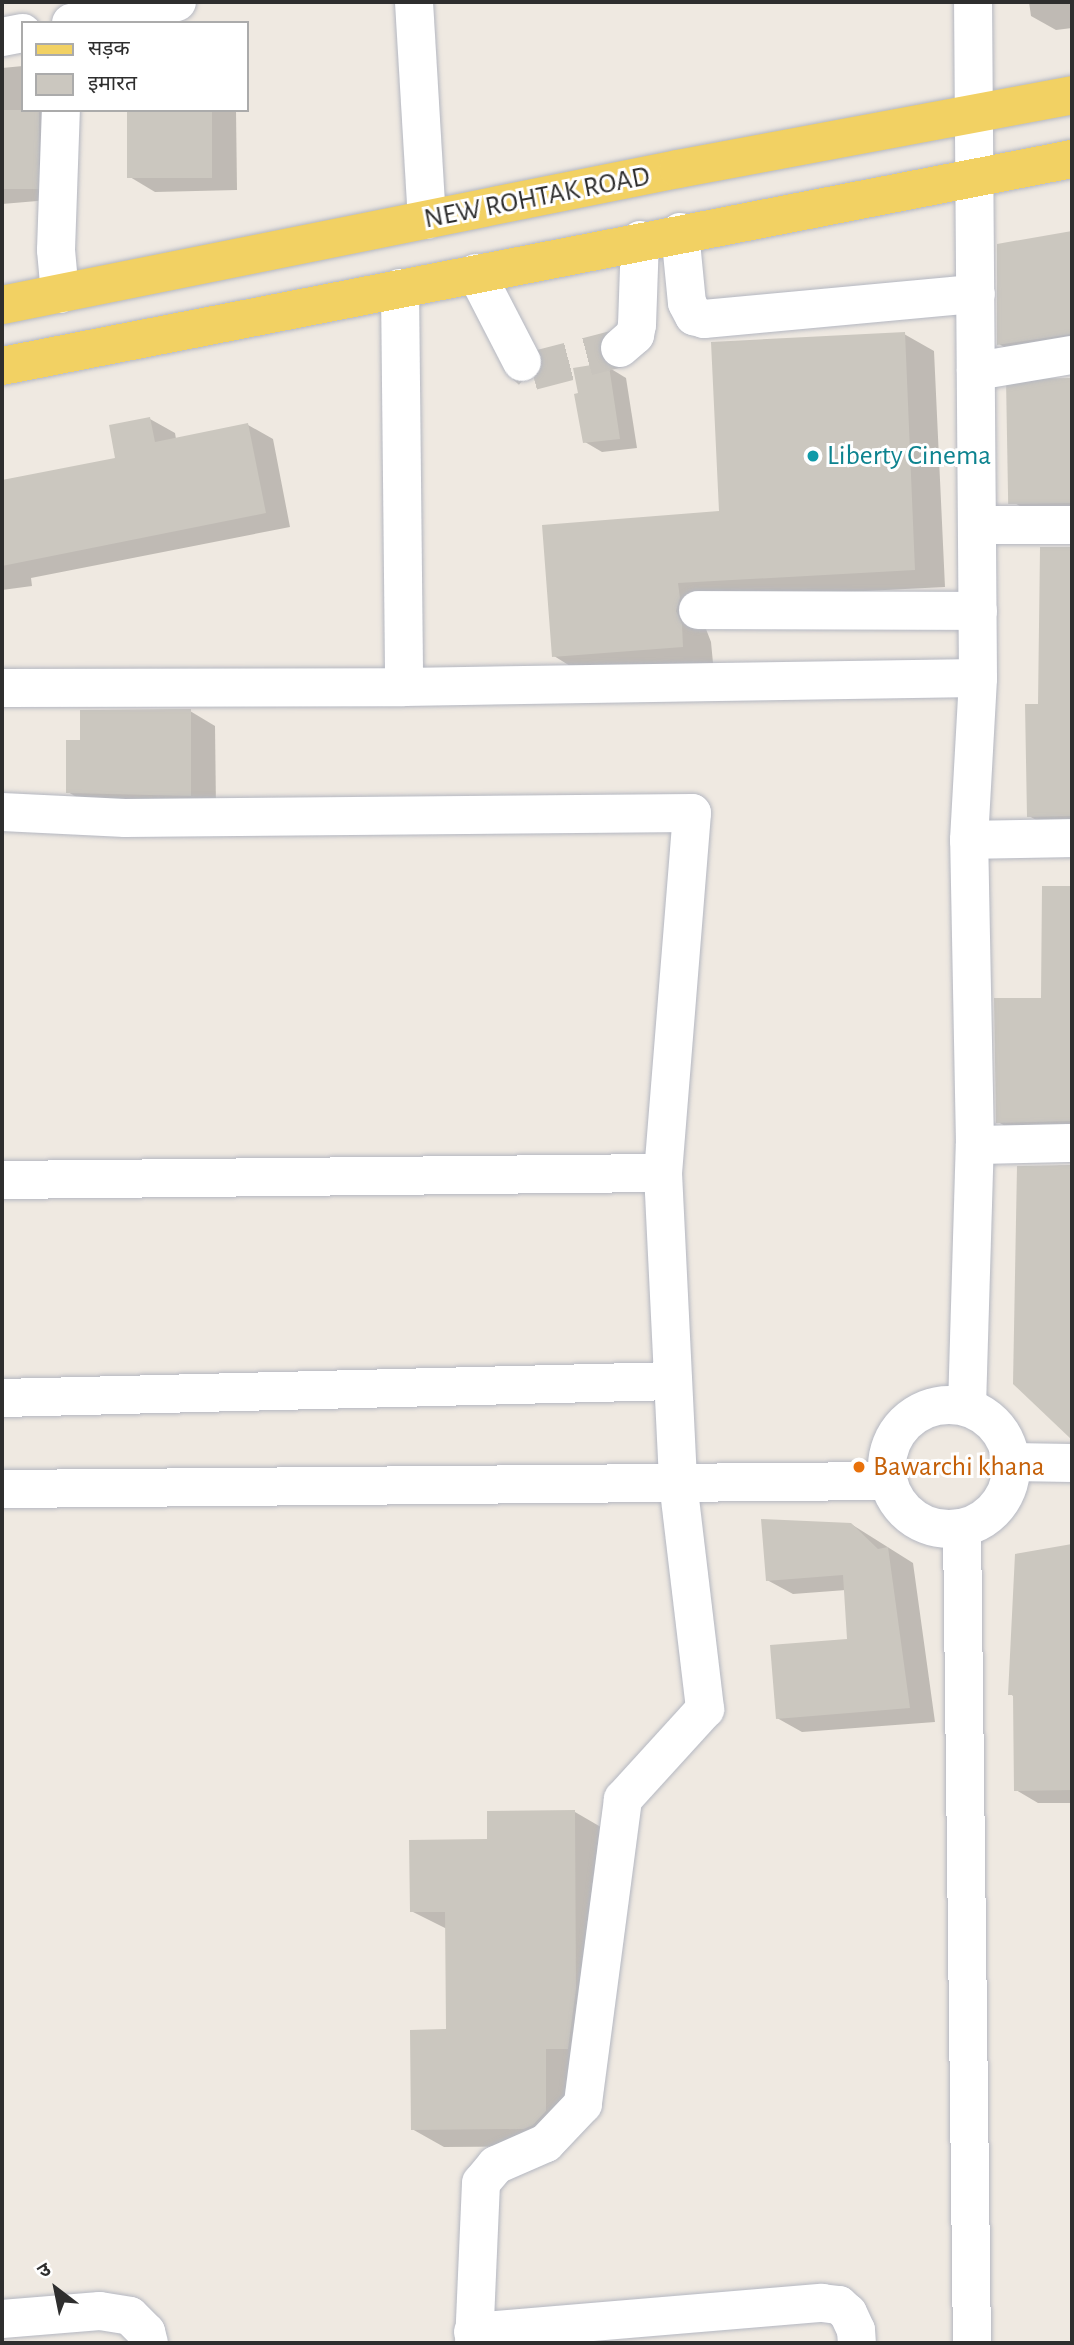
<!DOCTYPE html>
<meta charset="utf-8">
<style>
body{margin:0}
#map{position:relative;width:1074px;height:2345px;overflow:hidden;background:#efe9e1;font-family:"Alegreya Sans","Noto Sans Devanagari",sans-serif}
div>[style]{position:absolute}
.shadow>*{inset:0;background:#0003}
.building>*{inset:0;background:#cbc7bf;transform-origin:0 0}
.minor-tunnel>*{height:38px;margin-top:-19px;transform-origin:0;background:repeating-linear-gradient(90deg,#c8c4bd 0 38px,transparent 0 57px)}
.roads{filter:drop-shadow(0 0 2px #b4b7c1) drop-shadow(0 0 2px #b4b7c1)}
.minor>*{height:38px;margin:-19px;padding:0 19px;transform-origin:19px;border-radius:19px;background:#fff}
.minor>.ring{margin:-19px;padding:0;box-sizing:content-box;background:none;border:38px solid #fff;border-radius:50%}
.major>*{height:38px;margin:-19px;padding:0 19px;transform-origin:19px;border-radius:19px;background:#f2d163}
.dots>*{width:19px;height:19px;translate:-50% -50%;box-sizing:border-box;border:4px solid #fff;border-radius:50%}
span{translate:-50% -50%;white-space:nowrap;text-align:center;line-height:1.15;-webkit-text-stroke:6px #fff;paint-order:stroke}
.street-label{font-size:28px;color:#2e2e2e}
.culture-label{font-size:28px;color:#0d838f}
.left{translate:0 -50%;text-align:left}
.food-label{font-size:28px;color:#c56008}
.frame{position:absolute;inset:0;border:4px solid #2e2e2e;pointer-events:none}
.legend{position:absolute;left:21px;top:21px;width:228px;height:91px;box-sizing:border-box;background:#fff;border:2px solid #ababab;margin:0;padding:9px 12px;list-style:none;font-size:21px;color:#2e2e2e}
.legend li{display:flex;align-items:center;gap:14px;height:35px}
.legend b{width:35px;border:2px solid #ababab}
.north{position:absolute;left:21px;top:2254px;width:70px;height:70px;-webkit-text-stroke:5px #fff;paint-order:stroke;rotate:328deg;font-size:19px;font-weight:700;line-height:28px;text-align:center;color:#2e2e2e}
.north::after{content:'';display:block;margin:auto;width:24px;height:32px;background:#2e2e2e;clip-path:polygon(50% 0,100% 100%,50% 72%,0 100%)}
</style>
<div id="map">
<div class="shadow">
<i style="clip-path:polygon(1029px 2px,1072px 2px,1072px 28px,1056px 30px,1031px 16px)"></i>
<i style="clip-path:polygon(23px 66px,23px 110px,70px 110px,61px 199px,2px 204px,2px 68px)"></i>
<i style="clip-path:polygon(129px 110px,236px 110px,237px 190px,155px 192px,130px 177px)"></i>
<i style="clip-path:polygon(1072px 233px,1072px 351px,1024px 359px,999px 344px,998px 246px)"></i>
<i style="clip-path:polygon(904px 334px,934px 351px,945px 587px,708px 599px,706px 629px,711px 642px,713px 663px,583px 674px,554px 656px,720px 513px)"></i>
<i style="clip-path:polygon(603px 364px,626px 378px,637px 448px,602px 452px,585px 442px,580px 394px)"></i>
<i style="clip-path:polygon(1071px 402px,1072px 516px,1036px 516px,1013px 502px,1010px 408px)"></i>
<i style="clip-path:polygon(150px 419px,175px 433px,176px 439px,248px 425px,273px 439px,290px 527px,31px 578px,32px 586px,2px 590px,2px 482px,118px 459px)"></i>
<i style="clip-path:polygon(1072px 548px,1072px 830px,1054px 830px,1029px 816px,1040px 706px,1042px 549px)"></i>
<i style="clip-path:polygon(190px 711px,215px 726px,216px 809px,93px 807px,68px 792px,82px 741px)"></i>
<i style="clip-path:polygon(1043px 887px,1072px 888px,1072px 1137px,1025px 1137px,998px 1122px,1043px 999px)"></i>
<i style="clip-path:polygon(1072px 1165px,1072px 1432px,1056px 1423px,1018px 1168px)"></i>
<i style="clip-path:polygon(851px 1524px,913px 1563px,935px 1722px,802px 1732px,777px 1718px,849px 1640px,846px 1590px,793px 1594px,767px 1580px)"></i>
<i style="clip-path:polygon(1072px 1546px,1072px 1803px,1038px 1803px,1016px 1790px,1015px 1697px,1010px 1694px,1017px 1556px)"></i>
<i style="clip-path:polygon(575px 1812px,606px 1830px,600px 2066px,556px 2146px,444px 2147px,412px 2129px,447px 2031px,447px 1929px,411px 1911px,489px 1841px)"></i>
</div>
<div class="building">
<i style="left:2px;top:110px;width:37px;height:79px"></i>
<i style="left:127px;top:110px;width:85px;height:68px"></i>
<i style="clip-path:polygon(1072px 231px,1072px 334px,997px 345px,997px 244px)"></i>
<i style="clip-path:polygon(905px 332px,915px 570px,678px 583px,680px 598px,676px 611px,682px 624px,683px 647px,552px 657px,542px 525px,719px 511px,711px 342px)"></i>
<i style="clip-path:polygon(604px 363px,609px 366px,620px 439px,583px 443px,574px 394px,578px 393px,573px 368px)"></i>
<i style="left:1070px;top:378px;width:125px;height:64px;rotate:89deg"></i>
<i style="clip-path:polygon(150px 417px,155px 442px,248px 423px,266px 513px,2px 566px,2px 480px,115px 458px,109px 425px)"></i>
<i style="clip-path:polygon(1040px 547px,1072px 547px,1072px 816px,1027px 817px,1025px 704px,1038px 704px)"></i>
<i style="clip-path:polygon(191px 709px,191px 796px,66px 793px,66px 740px,80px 740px,80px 710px)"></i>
<i style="clip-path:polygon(1042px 886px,1072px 886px,1072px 1121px,996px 1123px,994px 998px,1041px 998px)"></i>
<i style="clip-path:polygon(1072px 1165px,1072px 1440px,1013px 1384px,1017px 1166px)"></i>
<i style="clip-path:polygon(761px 1519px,851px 1523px,878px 1549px,888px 1547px,910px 1708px,776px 1719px,770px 1645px,847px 1639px,843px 1575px,766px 1581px)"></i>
<i style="clip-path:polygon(1072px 1544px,1072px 1790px,1014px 1791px,1013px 1695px,1008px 1695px,1015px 1554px)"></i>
<i style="clip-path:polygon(575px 1810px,576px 1989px,568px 2049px,546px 2049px,546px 2111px,533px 2125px,524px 2129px,411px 2130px,410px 2030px,446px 2029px,445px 1912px,410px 1912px,409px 1840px,487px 1839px,487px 1811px)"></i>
</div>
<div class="minor-tunnel">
<i style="left:522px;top:362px;width:13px;rotate:42deg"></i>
<i style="left:532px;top:371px;width:91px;rotate:-14.6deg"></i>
</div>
<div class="roads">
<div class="minor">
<i style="left:414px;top:2px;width:218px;rotate:86.6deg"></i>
<i style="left:71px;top:23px;width:108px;rotate:-11.2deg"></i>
<i style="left:2px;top:37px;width:21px;rotate:-11deg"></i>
<i style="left:680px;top:232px;width:71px;rotate:84.4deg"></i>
<i style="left:687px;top:303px;width:15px;rotate:62deg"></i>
<i style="left:694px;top:316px;width:10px;rotate:17deg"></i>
<i style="left:704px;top:319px;width:273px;rotate:-5.3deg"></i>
<i style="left:476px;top:273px;width:100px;rotate:62.7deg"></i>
<i style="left:400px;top:288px;width:399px;rotate:89.4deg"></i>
<i style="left:60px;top:294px;width:44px;rotate:-95.2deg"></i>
<i style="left:56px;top:250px;width:140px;rotate:-88deg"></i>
<i style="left:620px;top:348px;width:20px;rotate:-41deg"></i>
<i style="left:635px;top:335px;width:10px;rotate:-79deg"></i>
<i style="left:637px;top:325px;width:85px;rotate:-88deg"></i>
<i style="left:976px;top:371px;width:97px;rotate:-9.5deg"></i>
<i style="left:977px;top:525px;width:95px"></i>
<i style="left:698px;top:610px;width:280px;rotate:0.2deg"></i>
<i style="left:2px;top:688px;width:402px;rotate:-0.1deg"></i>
<i style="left:404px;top:687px;width:574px;rotate:-0.9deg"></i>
<i style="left:2px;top:812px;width:123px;rotate:2.8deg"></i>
<i style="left:125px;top:818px;width:567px;rotate:-0.51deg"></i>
<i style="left:692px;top:813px;width:361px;rotate:94.6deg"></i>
<i style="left:663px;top:1173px;width:309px;rotate:87.2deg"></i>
<i style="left:678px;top:1482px;width:229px;rotate:83.2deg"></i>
<i style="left:705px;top:1709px;width:122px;rotate:132.3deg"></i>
<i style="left:623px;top:1799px;width:308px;rotate:97.5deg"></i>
<i style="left:583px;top:2104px;width:54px;rotate:133.5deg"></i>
<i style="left:546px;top:2143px;width:55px;rotate:156.3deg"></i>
<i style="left:496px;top:2165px;width:23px;rotate:130deg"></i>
<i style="left:481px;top:2183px;width:160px;rotate:92.5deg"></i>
<i style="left:969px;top:840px;width:103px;rotate:-1.1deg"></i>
<i style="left:975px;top:1145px;width:97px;rotate:-1.2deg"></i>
<i style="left:2px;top:1180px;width:661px;rotate:-0.61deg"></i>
<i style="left:2px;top:1398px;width:671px;rotate:-1.45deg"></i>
<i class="ring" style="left:887px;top:1405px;width:86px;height:86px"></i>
<i style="left:967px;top:1407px;width:262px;rotate:-88.3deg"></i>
<i style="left:975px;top:1145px;width:305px;rotate:-91.1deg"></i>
<i style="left:969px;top:840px;width:162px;rotate:-86.8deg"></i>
<i style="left:978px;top:678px;width:676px;rotate:-90.42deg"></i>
<i style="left:1012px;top:1462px;width:60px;rotate:1deg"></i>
<i style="left:2px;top:1489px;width:886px;rotate:-0.52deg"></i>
<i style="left:962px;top:1528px;width:815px;rotate:89.3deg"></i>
<i style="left:2px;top:2319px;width:98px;rotate:-4.7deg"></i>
<i style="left:100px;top:2311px;width:30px;rotate:9deg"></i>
<i style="left:130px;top:2316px;width:23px;rotate:45deg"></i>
<i style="left:146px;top:2332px;width:11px;rotate:75deg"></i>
<i style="left:473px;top:2332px;width:350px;rotate:-4.8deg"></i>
<i style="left:822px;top:2303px;width:17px;rotate:7deg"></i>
<i style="left:839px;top:2305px;width:12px;rotate:42deg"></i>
<i style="left:848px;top:2313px;width:19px;rotate:65deg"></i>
<i style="left:856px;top:2330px;width:13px;rotate:86deg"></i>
</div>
<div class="major">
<i style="left:2px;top:305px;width:690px;rotate:-11.38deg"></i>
<i style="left:678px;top:169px;width:401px;rotate:-10.6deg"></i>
<i style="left:2px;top:366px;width:1090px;rotate:-10.95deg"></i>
</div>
</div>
<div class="dots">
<i style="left:813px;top:456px;background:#0f9aa8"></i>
<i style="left:859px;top:1467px;background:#e8710a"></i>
</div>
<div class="street-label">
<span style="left:537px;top:198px;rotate:-11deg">NEW ROHTAK ROAD</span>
</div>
<div class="culture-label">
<span class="left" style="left:827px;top:456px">Liberty Cinema</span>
</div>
<div class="food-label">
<span class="left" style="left:873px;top:1467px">Bawarchi khana</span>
</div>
<div class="frame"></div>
<ul class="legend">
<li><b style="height:9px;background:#f2d163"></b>सड़क</li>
<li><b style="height:19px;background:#cbc7bf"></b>इमारत</li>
</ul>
<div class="north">उ</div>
</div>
